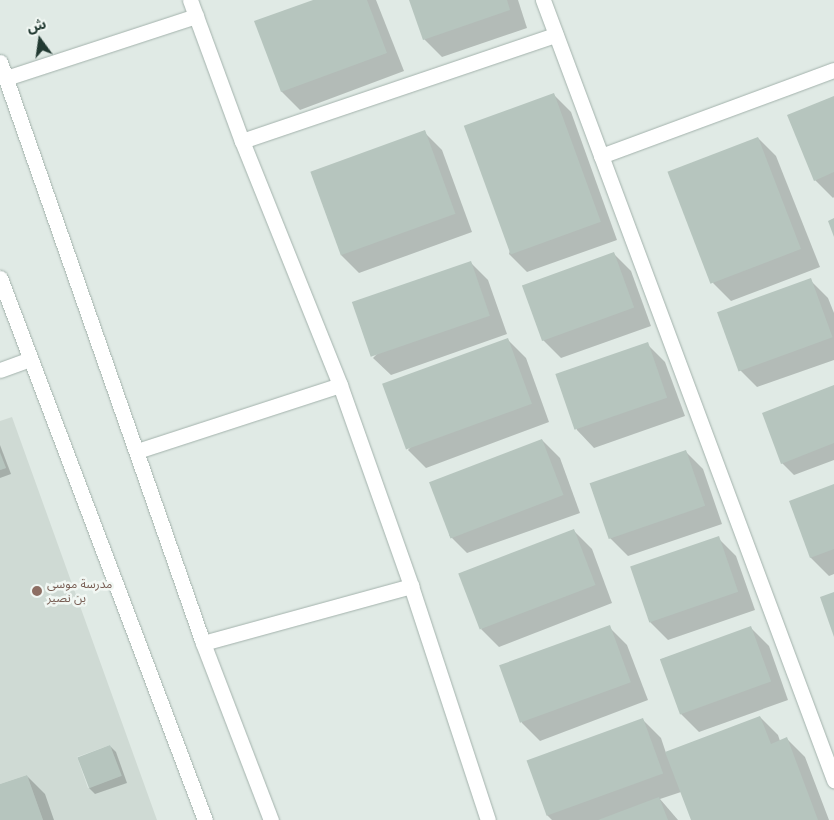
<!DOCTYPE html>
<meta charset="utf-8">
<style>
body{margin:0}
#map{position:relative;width:834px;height:820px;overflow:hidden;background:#e0eae5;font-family:"PT Sans","Noto Sans Arabic",sans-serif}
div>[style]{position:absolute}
.built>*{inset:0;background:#cfdad4}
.shadow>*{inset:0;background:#0003}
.building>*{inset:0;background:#b6c5be;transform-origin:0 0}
.roads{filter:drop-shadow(0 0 1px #a3b2ac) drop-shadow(0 0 1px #a3b2ac)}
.street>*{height:15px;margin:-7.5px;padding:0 7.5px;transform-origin:7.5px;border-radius:7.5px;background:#fff}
.secondary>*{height:15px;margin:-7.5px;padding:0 7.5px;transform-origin:7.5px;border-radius:7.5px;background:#fff}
.dots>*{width:14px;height:14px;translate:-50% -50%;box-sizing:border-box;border:2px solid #f1f7f3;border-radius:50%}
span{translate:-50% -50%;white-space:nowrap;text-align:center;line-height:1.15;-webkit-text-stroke:5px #f1f7f3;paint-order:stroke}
.education-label{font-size:12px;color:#785e54}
.left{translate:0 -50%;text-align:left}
.north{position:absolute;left:15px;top:15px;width:50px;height:50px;-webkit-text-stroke:4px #f1f7f3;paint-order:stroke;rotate:346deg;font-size:14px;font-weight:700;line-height:20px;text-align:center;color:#223a32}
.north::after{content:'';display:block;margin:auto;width:18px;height:22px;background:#223a32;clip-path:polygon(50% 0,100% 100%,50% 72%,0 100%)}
</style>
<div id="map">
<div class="built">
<i style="clip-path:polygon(evenodd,12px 417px,157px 820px,43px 820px,27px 775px,0 784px,0 470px,6px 468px,0 452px,0 421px,12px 417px,110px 745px,121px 776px,88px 788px,77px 757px,110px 745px)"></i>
</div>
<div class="shadow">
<i style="clip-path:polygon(317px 0,376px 0,404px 71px,300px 110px,282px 92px,256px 22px)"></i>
<i style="clip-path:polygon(411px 0,518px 0,527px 28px,442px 57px,424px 39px)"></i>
<i style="clip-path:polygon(553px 94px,571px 112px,617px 240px,527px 272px,509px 254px)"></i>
<i style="clip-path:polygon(834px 98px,834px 197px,833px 198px,815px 180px)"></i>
<i style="clip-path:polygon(424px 132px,442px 150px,472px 232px,359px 273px,341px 255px)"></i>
<i style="clip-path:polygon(758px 138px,776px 156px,820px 267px,731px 301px,713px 283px)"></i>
<i style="clip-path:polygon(613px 253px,631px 271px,651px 326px,561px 358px,543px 340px)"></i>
<i style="clip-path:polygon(470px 262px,488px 280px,507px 334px,391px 375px,373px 358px)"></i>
<i style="clip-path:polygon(810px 280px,828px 298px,834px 313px,834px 360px,757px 387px,739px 369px)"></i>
<i style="clip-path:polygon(508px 340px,526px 358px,549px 422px,426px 468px,408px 450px)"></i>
<i style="clip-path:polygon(647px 344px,665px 362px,685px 416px,594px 448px,577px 430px,557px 376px)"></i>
<i style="clip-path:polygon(834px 386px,834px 460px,794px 475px,782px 463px)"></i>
<i style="clip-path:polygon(542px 440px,560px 458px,580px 513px,467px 553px,449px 535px)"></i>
<i style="clip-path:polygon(0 445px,11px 474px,0 478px)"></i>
<i style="clip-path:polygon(685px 451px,703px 469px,722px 524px,628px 556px,610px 538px)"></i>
<i style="clip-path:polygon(834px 485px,834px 574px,829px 576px,811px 558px,790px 502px)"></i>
<i style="clip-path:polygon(574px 531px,592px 549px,612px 603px,499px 647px,481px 629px)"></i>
<i style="clip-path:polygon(718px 538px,736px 556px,755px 610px,668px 640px,650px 622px)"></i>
<i style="clip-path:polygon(609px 627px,627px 645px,648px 700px,540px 741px,522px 723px,501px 668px)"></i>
<i style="clip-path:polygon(751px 628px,769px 646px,788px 700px,699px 732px,681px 714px,662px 659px)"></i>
<i style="clip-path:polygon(760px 717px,778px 735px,780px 741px,787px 739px,805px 757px,829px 820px,692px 820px,681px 792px,660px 799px,678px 820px,552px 820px,547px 815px,643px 720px,661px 738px,666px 753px)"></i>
<i style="clip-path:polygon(110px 746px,116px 752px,127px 783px,95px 794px,89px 788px)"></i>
<i style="clip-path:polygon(27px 776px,45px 794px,54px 820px,0 820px,0 785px)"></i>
</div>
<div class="building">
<i style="clip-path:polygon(313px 0,367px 0,387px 53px,281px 92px,254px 21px)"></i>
<i style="clip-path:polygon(409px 0,507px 0,510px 10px,423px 40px)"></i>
<i style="left:554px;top:93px;width:137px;height:96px;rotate:70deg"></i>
<i style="clip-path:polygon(834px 96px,834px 172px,814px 181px,787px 115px)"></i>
<i style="left:425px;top:130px;width:89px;height:122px;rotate:70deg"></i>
<i style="left:758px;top:137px;width:120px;height:97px;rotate:69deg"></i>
<i style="clip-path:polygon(834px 218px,834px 237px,828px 221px)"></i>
<i style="left:614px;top:252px;width:59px;height:98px;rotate:70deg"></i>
<i style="left:471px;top:261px;width:58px;height:126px;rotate:71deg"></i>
<i style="left:811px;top:278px;width:63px;height:100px;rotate:70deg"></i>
<i style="left:508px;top:338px;width:70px;height:134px;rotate:70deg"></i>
<i style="left:648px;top:342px;width:59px;height:98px;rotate:71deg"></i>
<i style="clip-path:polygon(834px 385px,834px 443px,781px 464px,762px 413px)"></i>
<i style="left:542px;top:439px;width:60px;height:121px;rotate:69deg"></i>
<i style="left:686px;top:450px;width:59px;height:102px;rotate:71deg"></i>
<i style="clip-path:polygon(0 453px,6px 468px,0 470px)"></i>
<i style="clip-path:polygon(834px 484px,834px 549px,810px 558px,789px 501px)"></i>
<i style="left:574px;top:529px;width:60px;height:124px;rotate:69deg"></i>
<i style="left:719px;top:536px;width:59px;height:94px;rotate:71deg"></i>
<i style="clip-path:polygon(834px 592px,834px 637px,820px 597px)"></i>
<i style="left:610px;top:625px;width:61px;height:118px;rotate:70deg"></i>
<i style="left:751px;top:626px;width:59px;height:97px;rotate:70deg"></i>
<i style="clip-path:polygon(760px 716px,771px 744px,787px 737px,818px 820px,691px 820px,665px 752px)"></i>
<i style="left:643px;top:718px;width:59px;height:124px;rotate:70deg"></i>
<i style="left:110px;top:745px;width:33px;height:35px;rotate:69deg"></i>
<i style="clip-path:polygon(27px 775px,43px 820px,0 820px,0 784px)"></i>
<i style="clip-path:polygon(659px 797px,668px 820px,598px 820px)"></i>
</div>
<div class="roads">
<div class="street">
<i style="left:190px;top:0;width:150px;rotate:69.8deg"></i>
<i style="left:242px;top:141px;width:263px;rotate:68.1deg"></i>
<i style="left:340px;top:385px;width:213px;rotate:70.5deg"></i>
<i style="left:411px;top:586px;width:246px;rotate:71.8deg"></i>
<i style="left:543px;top:0;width:833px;rotate:69.54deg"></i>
<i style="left:6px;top:78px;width:200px;rotate:-18.1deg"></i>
<i style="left:242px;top:141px;width:331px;rotate:-18.7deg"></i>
<i style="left:601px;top:156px;width:248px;rotate:-20.3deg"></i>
<i style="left:0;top:370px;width:32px;rotate:-20deg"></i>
<i style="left:137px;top:451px;width:213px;rotate:-18deg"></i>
<i style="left:203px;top:643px;width:216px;rotate:-15.3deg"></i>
</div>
<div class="secondary">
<i style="left:0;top:62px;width:615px;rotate:70.74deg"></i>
<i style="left:203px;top:643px;width:190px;rotate:69deg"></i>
<i style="left:0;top:278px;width:579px;rotate:69.28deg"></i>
</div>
</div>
<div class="dots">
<i style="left:37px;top:591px;background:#8d6e63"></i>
</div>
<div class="education-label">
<span class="left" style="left:47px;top:591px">مدرسة موسى<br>بن نصير</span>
</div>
<div class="north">ش</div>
</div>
